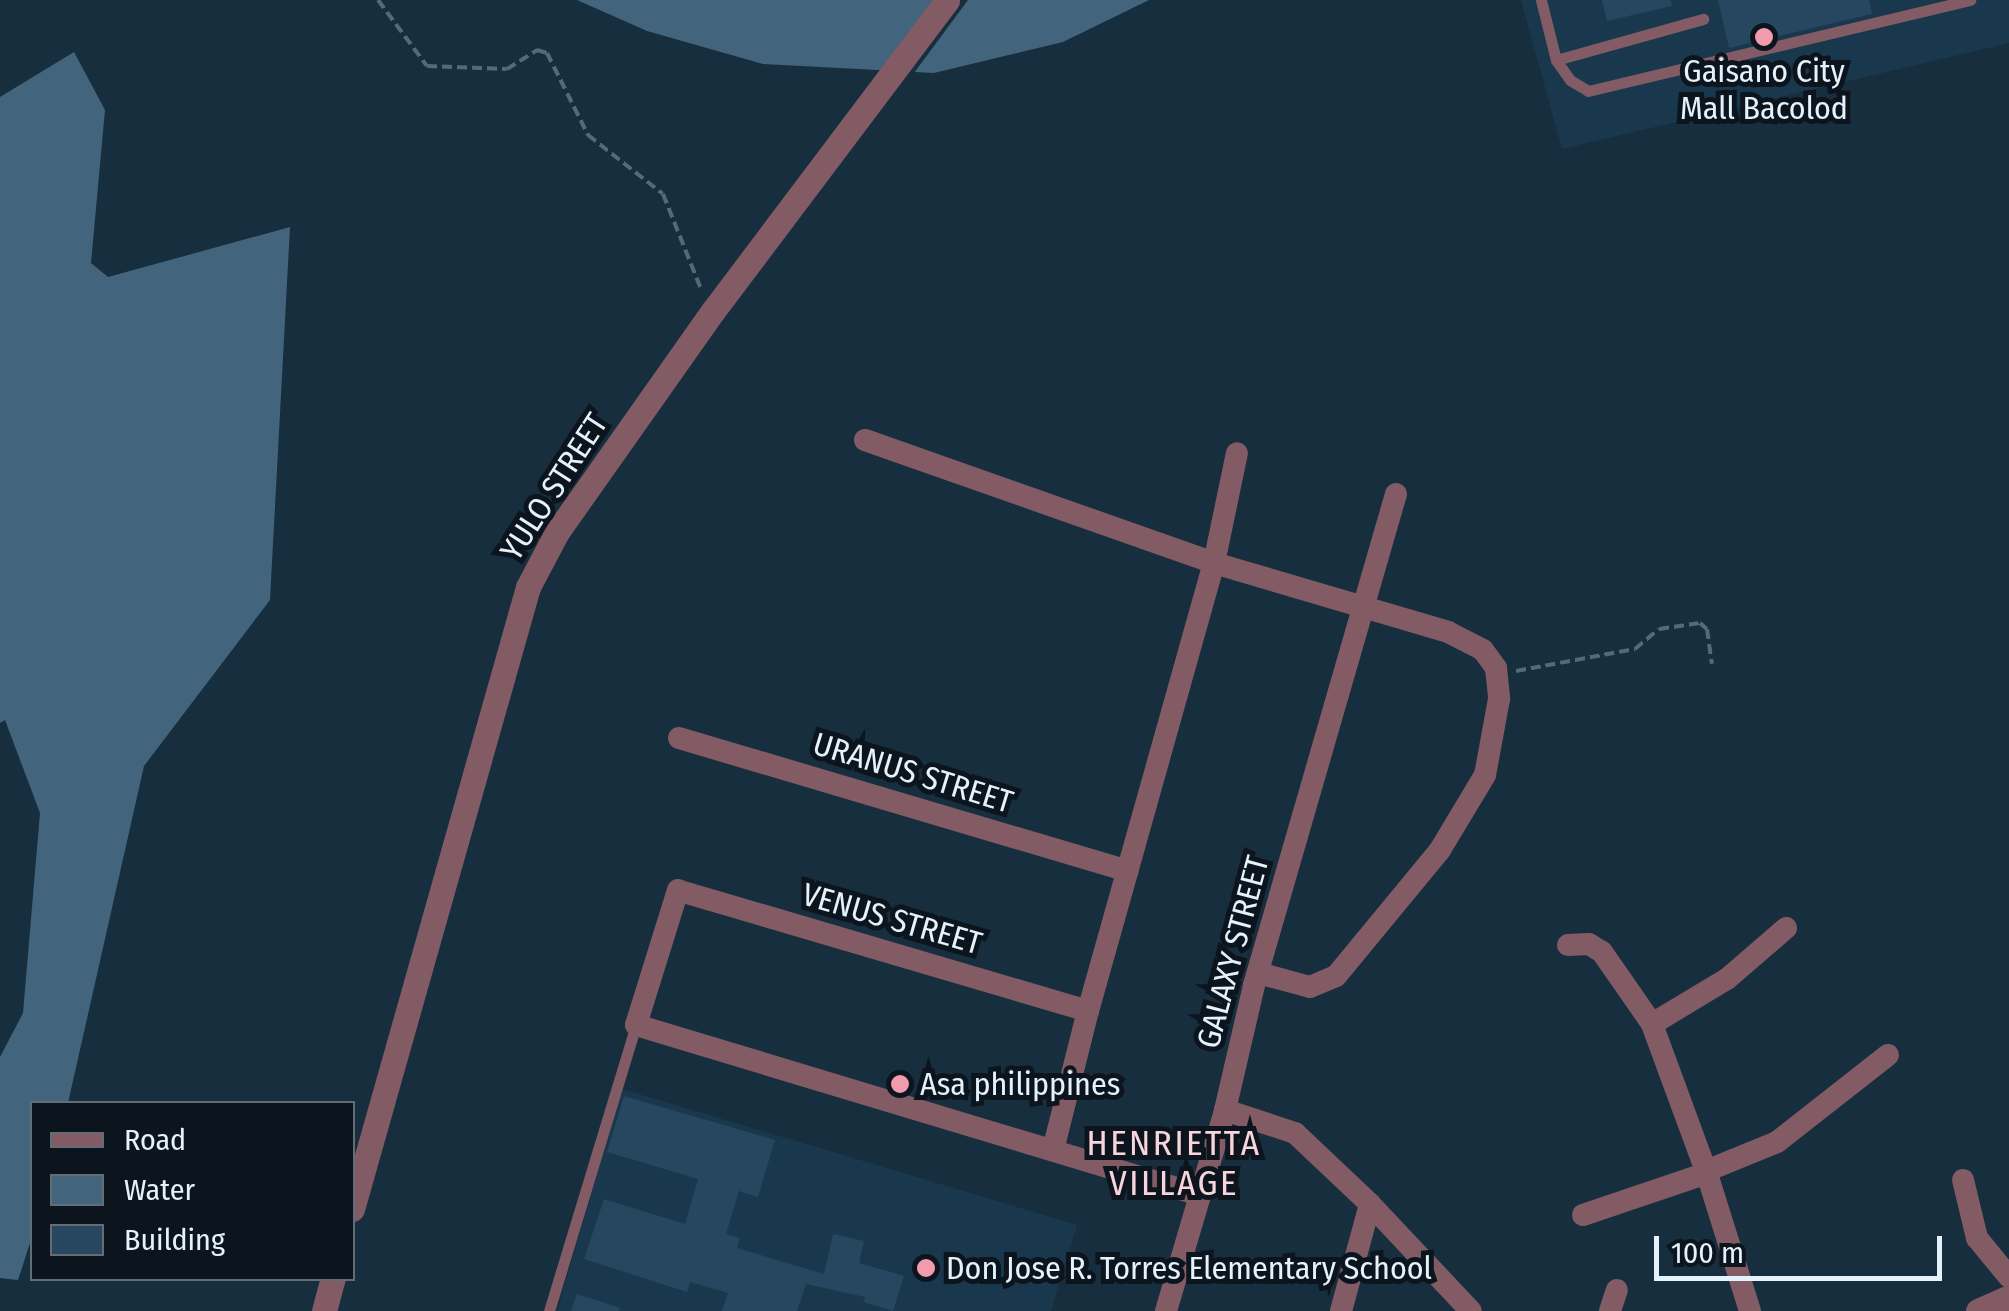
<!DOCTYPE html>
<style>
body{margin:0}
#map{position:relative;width:2009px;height:1311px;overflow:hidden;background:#172e3e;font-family:"Fira Sans Condensed",sans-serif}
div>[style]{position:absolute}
.built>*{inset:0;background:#1a384d}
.water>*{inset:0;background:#42647c}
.pier>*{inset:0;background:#172e3e}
.building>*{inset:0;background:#26475f}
.path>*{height:4px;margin-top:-2px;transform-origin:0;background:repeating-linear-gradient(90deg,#556978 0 10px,transparent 0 15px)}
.service>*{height:11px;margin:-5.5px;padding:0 5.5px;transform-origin:5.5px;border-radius:5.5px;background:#825b64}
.minor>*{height:22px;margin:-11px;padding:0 11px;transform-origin:11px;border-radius:11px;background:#825b64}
.tertiary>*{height:25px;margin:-12.5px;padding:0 12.5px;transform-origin:12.5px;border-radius:12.5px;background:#825b64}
.dots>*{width:28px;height:28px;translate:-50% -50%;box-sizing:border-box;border:5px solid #0c151d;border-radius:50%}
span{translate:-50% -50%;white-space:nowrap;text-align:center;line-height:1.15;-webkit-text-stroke:10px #0c151d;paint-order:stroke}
.poi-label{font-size:32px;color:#e4f2fc}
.left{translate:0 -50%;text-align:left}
.street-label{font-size:32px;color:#e4f2fc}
.neighbourhood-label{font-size:35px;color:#f8d5dc;letter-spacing:2.5px}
.legend{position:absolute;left:30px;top:1101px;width:325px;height:180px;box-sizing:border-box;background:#0c151d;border:2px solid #626d76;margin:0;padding:12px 18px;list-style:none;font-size:30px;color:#e4f2fc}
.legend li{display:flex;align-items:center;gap:20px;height:50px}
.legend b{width:50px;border:2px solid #626d76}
.scale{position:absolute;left:1654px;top:1236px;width:288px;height:45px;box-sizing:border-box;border:5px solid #e4f2fc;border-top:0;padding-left:12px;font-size:30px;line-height:35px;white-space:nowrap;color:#e4f2fc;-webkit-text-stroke:8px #0c151d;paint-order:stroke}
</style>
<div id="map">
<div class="built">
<i style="clip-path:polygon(1521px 0,2009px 0,2009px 43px,1562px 149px)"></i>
<i style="clip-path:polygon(622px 1089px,1077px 1225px,1051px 1311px,557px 1311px)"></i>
</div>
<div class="water">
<i style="clip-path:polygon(577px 0,1149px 0,1063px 42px,934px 73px,763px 64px,647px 31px)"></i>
<i style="clip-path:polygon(74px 52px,105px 110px,91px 263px,108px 277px,290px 227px,270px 600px,144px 766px,68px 1103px,32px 1104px,32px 1237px,18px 1280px,0 1278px,0 1057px,23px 1013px,40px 813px,5px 720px,0 723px,0 97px)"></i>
</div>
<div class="pier">
<i style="clip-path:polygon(933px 0,968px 0,911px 77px,878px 77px)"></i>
</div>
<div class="building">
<i style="clip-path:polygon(1602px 0,1671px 0,1672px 6px,1607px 21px)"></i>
<i style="clip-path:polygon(1718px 0,1869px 0,1872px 14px,1729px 48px)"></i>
<i style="clip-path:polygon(624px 1096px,775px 1140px,758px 1197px,739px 1191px,726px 1234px,740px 1238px,737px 1248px,824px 1274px,833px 1234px,864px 1241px,859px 1263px,904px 1276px,893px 1311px,864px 1302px,865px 1297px,806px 1284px,797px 1311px,722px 1311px,728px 1293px,690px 1282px,687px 1292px,584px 1259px,604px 1199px,685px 1224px,698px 1179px,607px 1152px)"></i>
<i style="clip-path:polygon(577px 1294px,620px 1308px,619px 1311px,571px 1311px)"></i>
</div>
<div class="path">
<i style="left:378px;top:0;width:82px;rotate:53.4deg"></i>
<i style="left:427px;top:66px;width:80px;rotate:2.1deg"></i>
<i style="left:507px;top:69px;width:36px;rotate:-32deg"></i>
<i style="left:537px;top:50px;width:10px;rotate:17deg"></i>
<i style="left:547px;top:53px;width:92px;rotate:63.4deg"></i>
<i style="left:588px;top:135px;width:95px;rotate:38.2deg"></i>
<i style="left:663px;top:194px;width:102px;rotate:68.2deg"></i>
<i style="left:1516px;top:671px;width:121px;rotate:-10.5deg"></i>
<i style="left:1635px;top:649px;width:31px;rotate:-40deg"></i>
<i style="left:1659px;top:629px;width:41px;rotate:-8.3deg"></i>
<i style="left:1700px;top:623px;width:9px;rotate:41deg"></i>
<i style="left:1707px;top:629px;width:35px;rotate:82deg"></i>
</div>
<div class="service">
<i style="left:1541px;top:0;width:62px;rotate:76deg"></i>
<i style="left:1556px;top:60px;width:24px;rotate:55deg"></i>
<i style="left:1570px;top:80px;width:21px;rotate:31deg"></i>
<i style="left:1588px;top:91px;width:393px;rotate:-13.4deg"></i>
<i style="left:1556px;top:60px;width:153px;rotate:-15.6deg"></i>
<i style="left:549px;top:1311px;width:299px;rotate:-73.1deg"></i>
</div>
<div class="minor">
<i style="left:865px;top:440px;width:370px;rotate:19.4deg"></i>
<i style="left:1214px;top:563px;width:244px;rotate:16.4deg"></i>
<i style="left:1448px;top:632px;width:39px;rotate:27deg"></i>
<i style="left:1483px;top:650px;width:22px;rotate:54deg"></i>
<i style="left:1496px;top:668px;width:31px;rotate:84deg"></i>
<i style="left:1499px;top:699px;width:77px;rotate:100.4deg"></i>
<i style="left:1485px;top:775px;width:87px;rotate:121deg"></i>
<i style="left:1440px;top:850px;width:163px;rotate:129.5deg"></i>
<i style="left:1336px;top:976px;width:28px;rotate:157deg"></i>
<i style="left:1310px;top:987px;width:54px;rotate:-164.9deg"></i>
<i style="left:679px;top:738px;width:468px;rotate:16.5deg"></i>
<i style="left:1568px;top:945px;width:21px;rotate:-3deg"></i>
<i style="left:1589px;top:944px;width:15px;rotate:32deg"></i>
<i style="left:1602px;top:952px;width:88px;rotate:55.2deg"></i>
<i style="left:1088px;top:1011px;width:427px;rotate:-163.6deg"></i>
<i style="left:678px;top:890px;width:141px;rotate:107.3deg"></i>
<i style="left:636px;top:1025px;width:589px;rotate:16.77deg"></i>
<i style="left:1225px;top:1110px;width:74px;rotate:18.2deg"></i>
<i style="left:1295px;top:1133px;width:103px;rotate:43.4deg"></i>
<i style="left:1370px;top:1204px;width:147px;rotate:46.7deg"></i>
<i style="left:1053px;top:1150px;width:143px;rotate:-75.9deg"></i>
<i style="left:1088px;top:1011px;width:465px;rotate:-74.3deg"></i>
<i style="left:1214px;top:563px;width:112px;rotate:-78.2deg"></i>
<i style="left:1706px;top:1171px;width:77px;rotate:-22.2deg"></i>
<i style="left:1777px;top:1142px;width:141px;rotate:-38.1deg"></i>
<i style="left:1963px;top:1180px;width:60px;rotate:76.4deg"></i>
<i style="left:1977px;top:1238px;width:50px;rotate:50.6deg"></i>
<i style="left:1583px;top:1215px;width:131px;rotate:-18.7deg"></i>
<i style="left:1166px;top:1311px;width:209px;rotate:-73.6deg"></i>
<i style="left:1225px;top:1110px;width:128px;rotate:-76.9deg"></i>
<i style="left:1254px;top:985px;width:511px;rotate:-73.87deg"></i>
<i style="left:1341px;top:1311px;width:111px;rotate:-74.8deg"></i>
<i style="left:1610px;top:1311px;width:22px;rotate:-72deg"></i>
<i style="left:1750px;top:1311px;width:147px;rotate:-107.4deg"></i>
<i style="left:1706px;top:1171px;width:157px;rotate:-110.2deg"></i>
<i style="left:1652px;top:1024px;width:87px;rotate:-31deg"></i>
<i style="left:1727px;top:979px;width:78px;rotate:-40.8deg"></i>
</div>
<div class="tertiary">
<i style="left:352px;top:1209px;width:646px;rotate:-74.2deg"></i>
<i style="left:528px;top:587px;width:62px;rotate:-62.2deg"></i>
<i style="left:557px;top:532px;width:271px;rotate:-54.8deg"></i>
<i style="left:713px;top:311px;width:389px;rotate:-53deg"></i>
<i style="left:324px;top:1311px;width:34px;rotate:-75deg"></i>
<i style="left:1978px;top:1311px;width:34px;rotate:-24deg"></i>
</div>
<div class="dots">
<i style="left:1764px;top:37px;background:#f29aae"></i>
<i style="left:900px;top:1084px;background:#f29aae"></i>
<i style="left:926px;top:1268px;background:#f29aae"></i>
</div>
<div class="poi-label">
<span style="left:1764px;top:90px">Gaisano City<br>Mall Bacolod</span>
<span class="left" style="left:920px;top:1084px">Asa philippines</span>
<span class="left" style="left:946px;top:1268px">Don Jose R. Torres Elementary School</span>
</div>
<div class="street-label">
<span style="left:554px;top:487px;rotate:-57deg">YULO STREET</span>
<span style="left:913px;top:773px;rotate:17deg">URANUS STREET</span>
<span style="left:892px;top:919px;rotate:16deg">VENUS STREET</span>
<span style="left:1233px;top:952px;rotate:-75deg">GALAXY STREET</span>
</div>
<div class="neighbourhood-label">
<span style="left:1174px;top:1163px">HENRIETTA<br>VILLAGE</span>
</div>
<ul class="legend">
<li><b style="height:12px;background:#825b64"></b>Road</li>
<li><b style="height:28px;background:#42647c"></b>Water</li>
<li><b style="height:28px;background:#26475f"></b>Building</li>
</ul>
<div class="scale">100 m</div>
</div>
